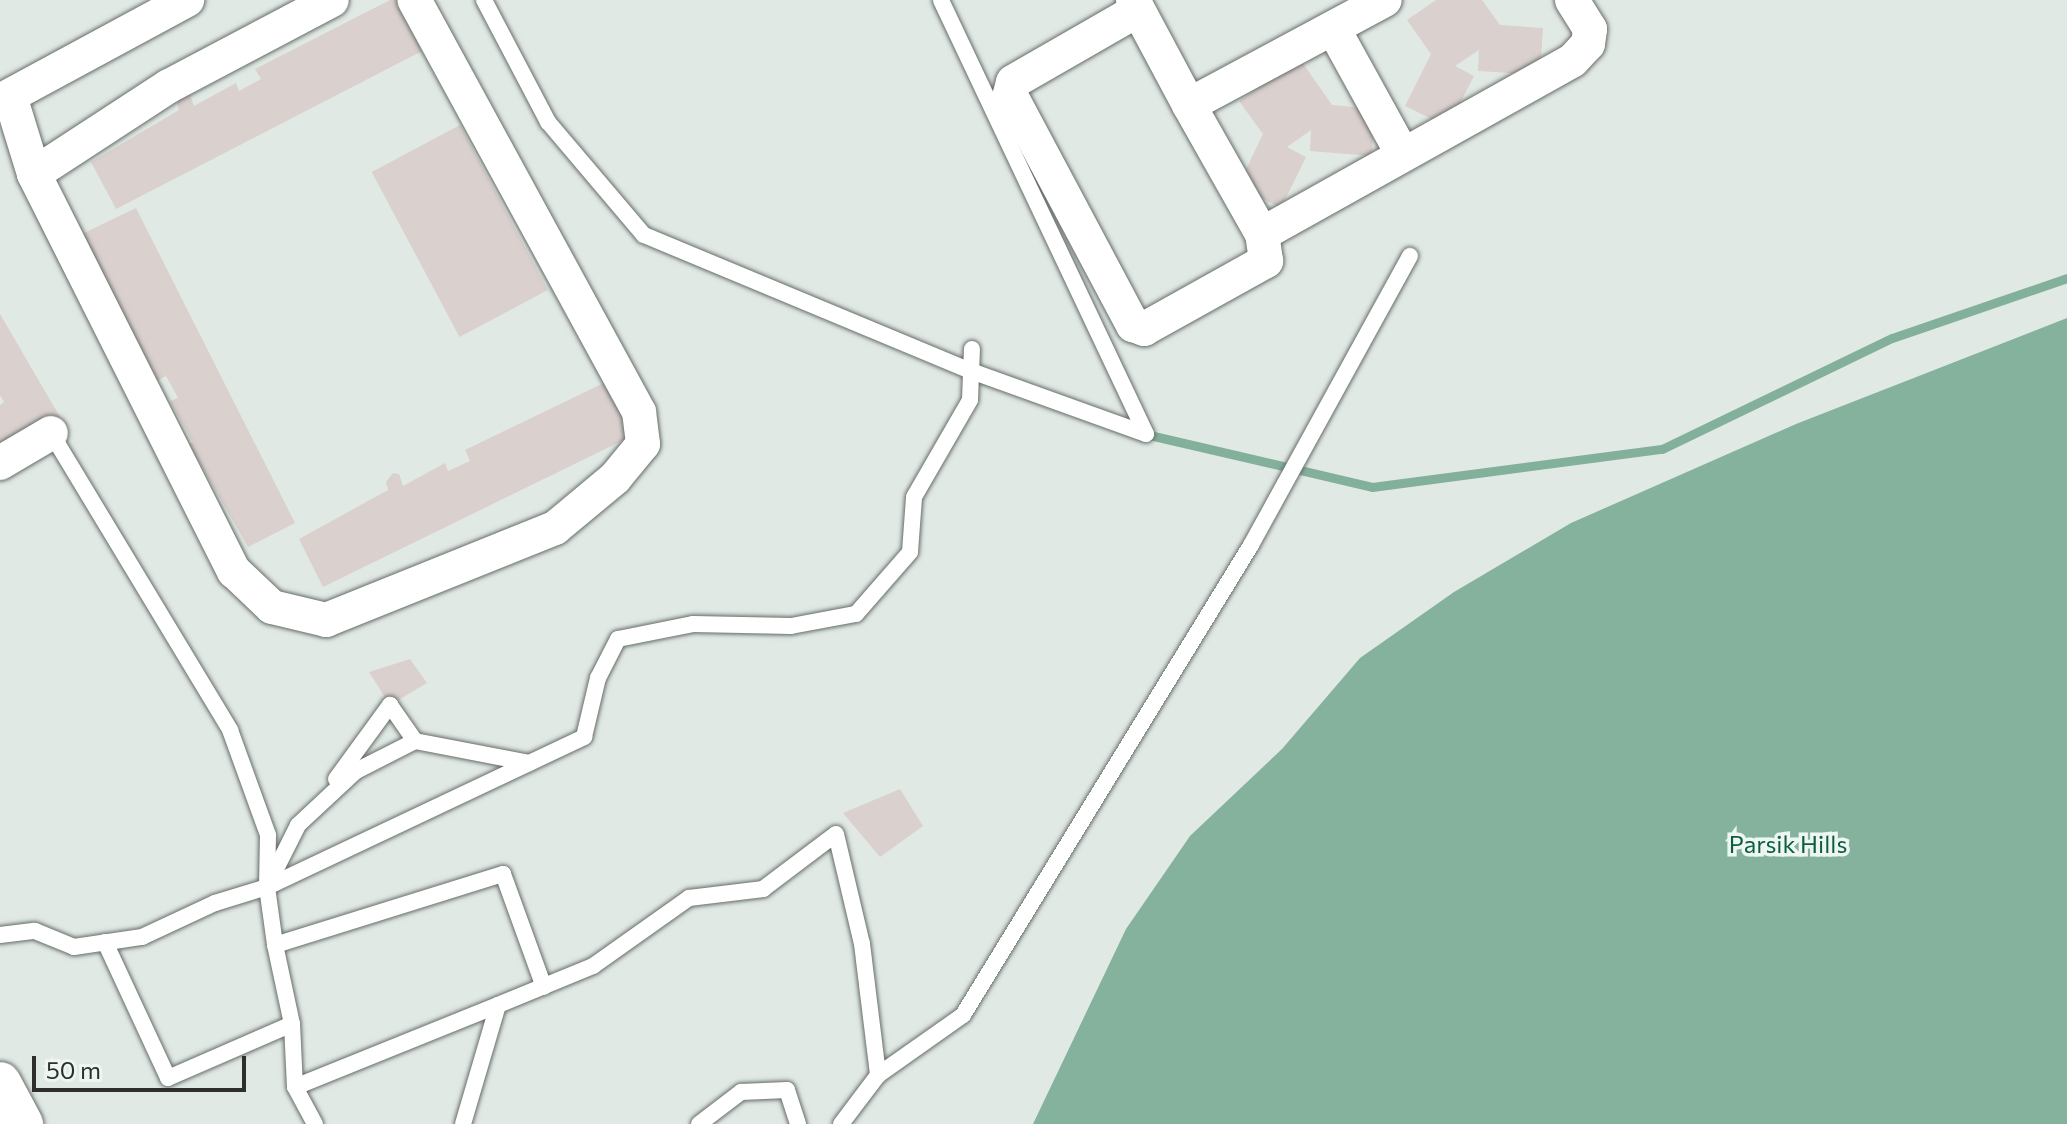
<!DOCTYPE html>
<style>
body{margin:0}
#map{position:relative;width:2067px;height:1124px;overflow:hidden;background:#e1e9e5;font-family:Commissioner,sans-serif}
div>[style]{position:absolute}
.forest>*{inset:0;background:#85b29d}
.stream>*{height:9px;margin:-4.5px;padding:0 4.5px;transform-origin:4.5px;border-radius:4.5px;background:#83b09b}
.building>*{inset:0;background:#dad0ce;transform-origin:0 0}
.roads{filter:drop-shadow(0 0 2px #666d69) drop-shadow(0 0 2px #666d69)}
.service>*{height:16px;margin:-8px;padding:0 8px;transform-origin:8px;border-radius:8px;background:#fff}
.minor>*{height:34px;margin:-17px;padding:0 17px;transform-origin:17px;border-radius:17px;background:#fff}
.tertiary>*{height:42px;margin:-21px;padding:0 21px;transform-origin:21px;border-radius:21px;background:#fff}
span{translate:-50% -50%;white-space:nowrap;text-align:center;line-height:1.15;-webkit-text-stroke:7px #eef6f2;paint-order:stroke}
.park-label{font-size:24px;color:#0c5e42}
.scale{position:absolute;left:32px;top:1056px;width:214px;height:36px;box-sizing:border-box;border:4px solid #2c2f2d;border-top:0;padding-left:10px;font-size:24px;line-height:28px;white-space:nowrap;color:#2c2f2d;-webkit-text-stroke:6px #eef6f2;paint-order:stroke}
</style>
<div id="map">
<div class="forest">
<i style="clip-path:polygon(2067px 318px,2067px 1124px,1033px 1124px,1126px 929px,1190px 836px,1282px 749px,1360px 658px,1454px 592px,1571px 523px,1796px 424px)"></i>
</div>
<div class="stream">
<i style="left:1145px;top:434px;width:233px;rotate:13.1deg"></i>
<i style="left:1372px;top:487px;width:292px;rotate:-7.5deg"></i>
<i style="left:1662px;top:449px;width:255px;rotate:-25.8deg"></i>
<i style="left:1892px;top:338px;width:185px;rotate:-18.9deg"></i>
</div>
<div class="building">
<i style="clip-path:polygon(390px 0,403px 0,428px 48px,116px 209px,91px 162px,179px 110px,177px 102px,184px 93px,190px 94px,194px 106px,236px 83px,239px 91px,261px 79px,255px 69px)"></i>
<i style="clip-path:polygon(1436px 0,1482px 0,1500px 25px,1543px 28px,1540px 75px,1478px 71px,1479px 50px,1455px 66px,1474px 76px,1448px 127px,1405px 106px,1431px 54px,1407px 20px)"></i>
<i style="clip-path:polygon(1300px 59px,1332px 105px,1374px 109px,1372px 156px,1310px 151px,1311px 130px,1287px 147px,1306px 157px,1281px 208px,1238px 186px,1263px 134px,1239px 101px)"></i>
<i style="left:460px;top:125px;width:187px;height:100px;rotate:62deg"></i>
<i style="clip-path:polygon(136px 208px,295px 523px,248px 547px,197px 458px,189px 460px,187px 443px,193px 443px,170px 401px,178px 398px,166px 376px,156px 381px,82px 234px)"></i>
<i style="clip-path:polygon(0 314px,60px 417px,0 451px,0 405px,4px 402px,0 395px)"></i>
<i style="clip-path:polygon(612px 379px,638px 433px,323px 587px,299px 539px,388px 490px,386px 482px,393px 473px,399px 474px,403px 486px,445px 463px,448px 471px,470px 461px,465px 450px)"></i>
<i style="clip-path:polygon(410px 659px,427px 683px,390px 705px,369px 672px)"></i>
<i style="clip-path:polygon(900px 789px,923px 826px,880px 857px,843px 813px)"></i>
</div>
<div class="roads">
<div class="service">
<i style="left:484px;top:0;width:138px;rotate:62.3deg"></i>
<i style="left:548px;top:122px;width:148px;rotate:49.7deg"></i>
<i style="left:644px;top:235px;width:354px;rotate:22.6deg"></i>
<i style="left:971px;top:371px;width:186px;rotate:19.8deg"></i>
<i style="left:1146px;top:434px;width:480px;rotate:-115.3deg"></i>
<i style="left:51px;top:433px;width:347px;rotate:58.9deg"></i>
<i style="left:230px;top:730px;width:112px;rotate:70.1deg"></i>
<i style="left:268px;top:835px;width:52px;rotate:91.1deg"></i>
<i style="left:267px;top:887px;width:59px;rotate:82.1deg"></i>
<i style="left:275px;top:945px;width:239px;rotate:-17.3deg"></i>
<i style="left:503px;top:874px;width:120px;rotate:70.1deg"></i>
<i style="left:336px;top:779px;width:92px;rotate:-53.9deg"></i>
<i style="left:390px;top:705px;width:44px;rotate:55.2deg"></i>
<i style="left:267px;top:887px;width:351px;rotate:-25.3deg"></i>
<i style="left:584px;top:737px;width:61px;rotate:-76.7deg"></i>
<i style="left:598px;top:678px;width:44px;rotate:-62.9deg"></i>
<i style="left:618px;top:639px;width:76px;rotate:-11.3deg"></i>
<i style="left:693px;top:624px;width:98px;rotate:1.2deg"></i>
<i style="left:791px;top:626px;width:66px;rotate:-10.5deg"></i>
<i style="left:856px;top:614px;width:82px;rotate:-48.9deg"></i>
<i style="left:910px;top:552px;width:55px;rotate:-85.8deg"></i>
<i style="left:914px;top:497px;width:112px;rotate:-60deg"></i>
<i style="left:970px;top:400px;width:51px;rotate:-87.8deg"></i>
<i style="left:0;top:935px;width:35px;rotate:-7deg"></i>
<i style="left:35px;top:931px;width:42px;rotate:22.3deg"></i>
<i style="left:74px;top:947px;width:69px;rotate:-8.4deg"></i>
<i style="left:142px;top:937px;width:81px;rotate:-25deg"></i>
<i style="left:215px;top:903px;width:54px;rotate:-17.1deg"></i>
<i style="left:267px;top:887px;width:69px;rotate:-63.4deg"></i>
<i style="left:298px;top:825px;width:79px;rotate:-43deg"></i>
<i style="left:356px;top:771px;width:66px;rotate:-27deg"></i>
<i style="left:415px;top:741px;width:116px;rotate:10.9deg"></i>
<i style="left:105px;top:942px;width:150px;rotate:65.1deg"></i>
<i style="left:168px;top:1078px;width:135px;rotate:-23.5deg"></i>
<i style="left:292px;top:1024px;width:81px;rotate:-102.1deg"></i>
<i style="left:498px;top:1005px;width:103px;rotate:-22.3deg"></i>
<i style="left:593px;top:966px;width:118px;rotate:-35.3deg"></i>
<i style="left:689px;top:898px;width:75px;rotate:-6.9deg"></i>
<i style="left:763px;top:889px;width:91px;rotate:-37deg"></i>
<i style="left:836px;top:834px;width:113px;rotate:76.7deg"></i>
<i style="left:862px;top:944px;width:132px;rotate:83deg"></i>
<i style="left:292px;top:1024px;width:63px;rotate:87.3deg"></i>
<i style="left:315px;top:1124px;width:42px;rotate:-118.4deg"></i>
<i style="left:295px;top:1087px;width:219px;rotate:-22deg"></i>
<i style="left:498px;top:1005px;width:124px;rotate:106.4deg"></i>
<i style="left:699px;top:1124px;width:53px;rotate:-37.3deg"></i>
<i style="left:741px;top:1092px;width:46px;rotate:-2.5deg"></i>
<i style="left:787px;top:1090px;width:36px;rotate:72deg"></i>
<i style="left:841px;top:1124px;width:61px;rotate:-52.9deg"></i>
<i style="left:878px;top:1075px;width:104px;rotate:-35.2deg"></i>
<i style="left:963px;top:1015px;width:551px;rotate:-58.5deg"></i>
<i style="left:1251px;top:545px;width:330px;rotate:-61.2deg"></i>
</div>
<div class="minor">
<i style="left:1133px;top:0;width:119px;rotate:61.9deg"></i>
<i style="left:1189px;top:105px;width:222px;rotate:-28.2deg"></i>
<i style="left:1138px;top:10px;width:144px;rotate:150.1deg"></i>
<i style="left:1013px;top:82px;width:12px;rotate:104deg"></i>
<i style="left:1010px;top:94px;width:262px;rotate:62deg"></i>
<i style="left:1133px;top:325px;width:12px;rotate:20deg"></i>
<i style="left:1144px;top:329px;width:140px;rotate:-29.1deg"></i>
<i style="left:1266px;top:261px;width:27px;rotate:-98deg"></i>
<i style="left:1333px;top:28px;width:143px;rotate:61.1deg"></i>
<i style="left:10px;top:96px;width:82px;rotate:72.9deg"></i>
<i style="left:34px;top:174px;width:445px;rotate:63.3deg"></i>
<i style="left:234px;top:571px;width:52px;rotate:43.5deg"></i>
<i style="left:272px;top:607px;width:56px;rotate:13.5deg"></i>
<i style="left:326px;top:620px;width:247px;rotate:-21.9deg"></i>
<i style="left:555px;top:528px;width:78px;rotate:-39.8deg"></i>
<i style="left:615px;top:478px;width:44px;rotate:-50.5deg"></i>
<i style="left:643px;top:444px;width:32px;rotate:-97deg"></i>
<i style="left:639px;top:412px;width:469px;rotate:-118.6deg"></i>
<i style="left:0;top:101px;width:213px;rotate:-28.4deg"></i>
<i style="left:1189px;top:105px;width:148px;rotate:60.5deg"></i>
<i style="left:1262px;top:234px;width:356px;rotate:-29.2deg"></i>
<i style="left:1573px;top:60px;width:22px;rotate:-47deg"></i>
<i style="left:1588px;top:44px;width:15px;rotate:-82deg"></i>
<i style="left:1590px;top:29px;width:34px;rotate:-122deg"></i>
<i style="left:34px;top:174px;width:161px;rotate:-33.1deg"></i>
<i style="left:169px;top:86px;width:184px;rotate:-27.8deg"></i>
<i style="left:0;top:463px;width:59px;rotate:-30.5deg"></i>
</div>
<div class="tertiary">
<i style="left:0;top:1083px;width:47px;rotate:61.8deg"></i>
</div>
</div>
<div class="park-label">
<span style="left:1788px;top:844px">Parsik Hills</span>
</div>
<div class="scale">50 m</div>
</div>
